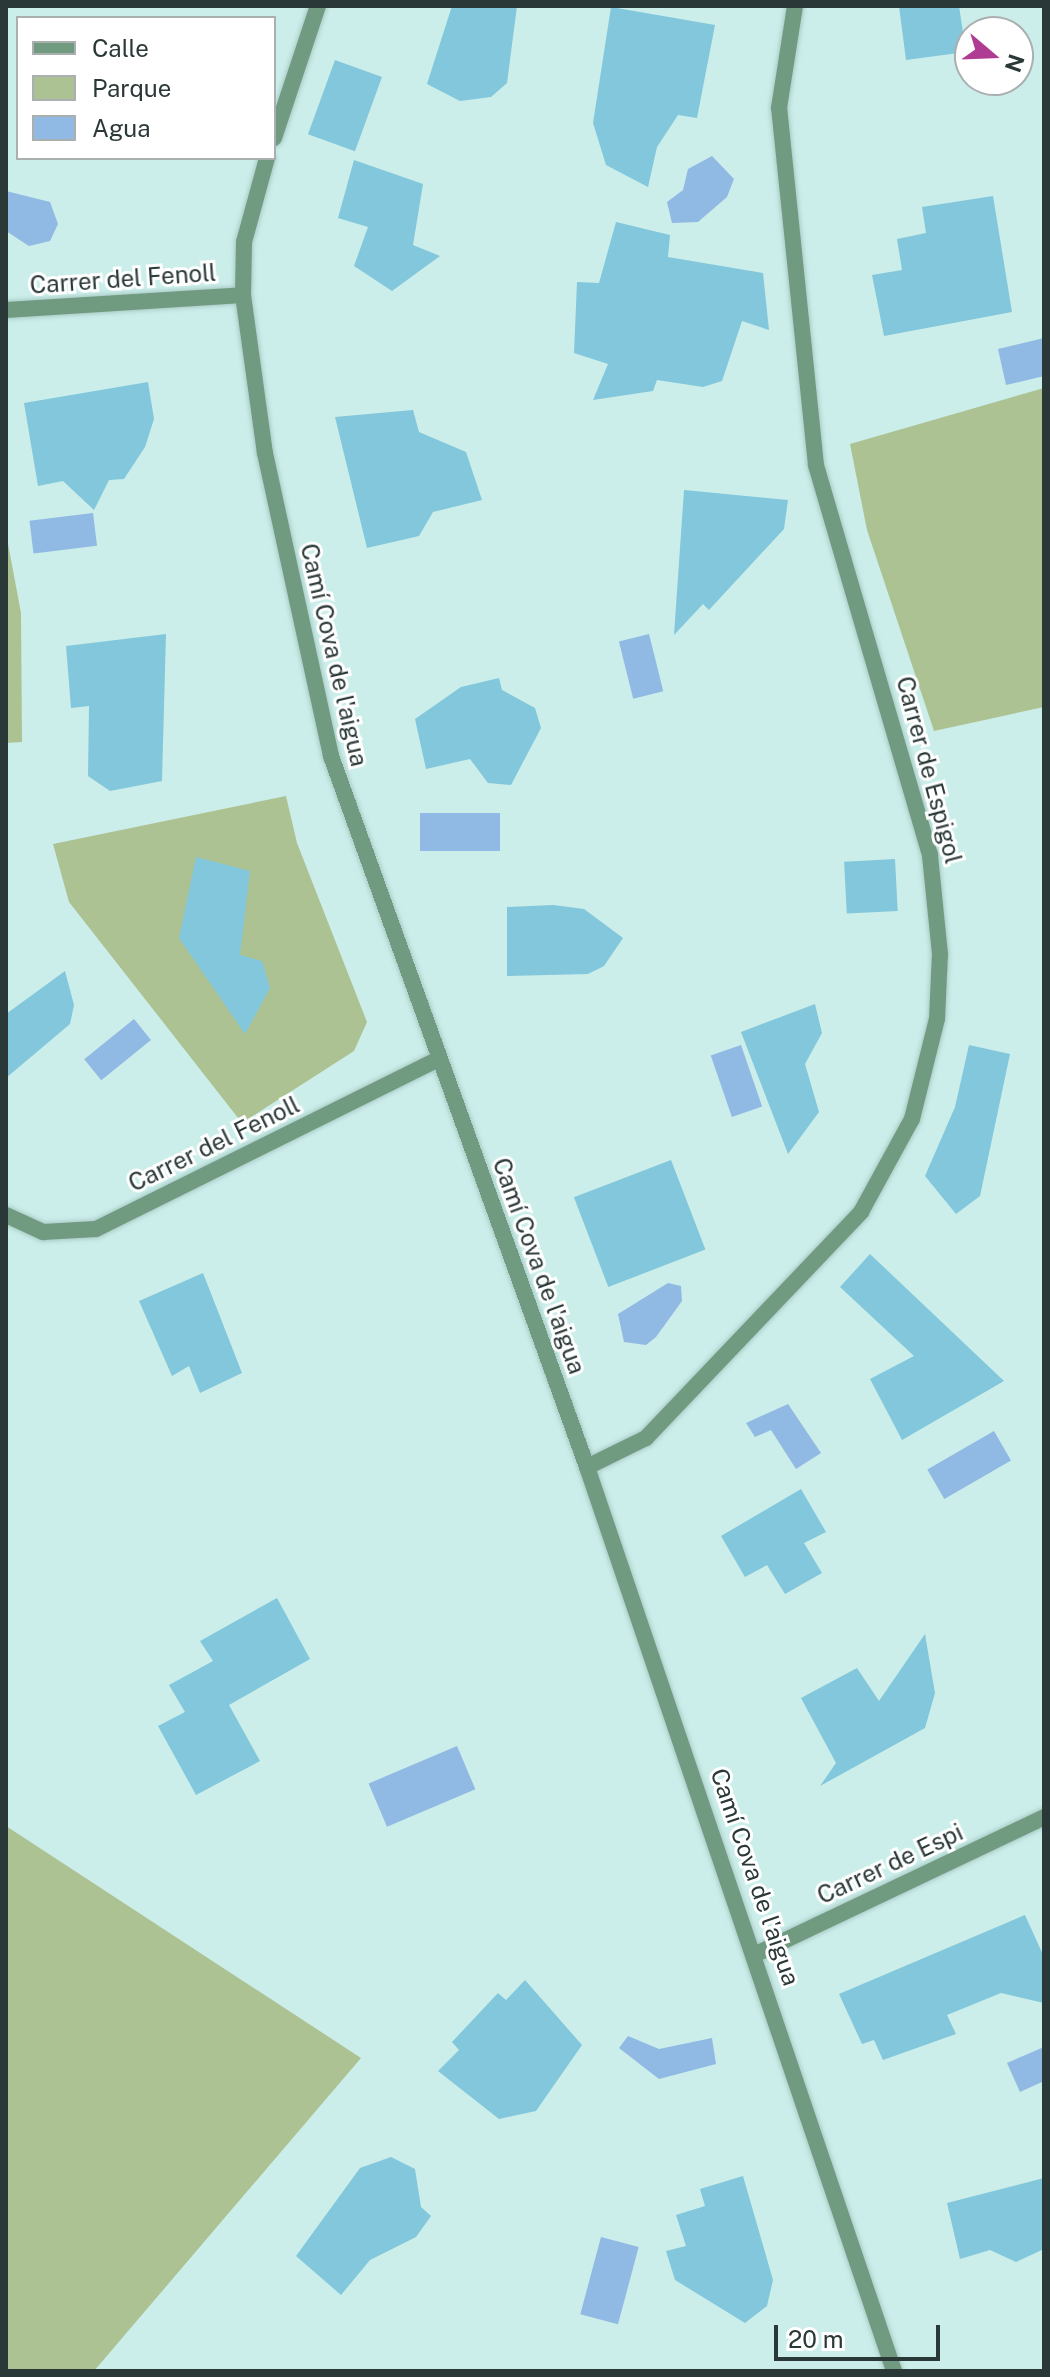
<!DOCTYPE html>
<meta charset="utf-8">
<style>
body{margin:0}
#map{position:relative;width:1050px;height:2377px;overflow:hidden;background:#cbeeea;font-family:"Public Sans",sans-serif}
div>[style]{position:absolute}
.green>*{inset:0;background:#adc293}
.water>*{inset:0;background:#90b9e3;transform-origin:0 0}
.building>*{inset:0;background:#82c7db;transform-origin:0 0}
.roads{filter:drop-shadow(0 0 2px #abcac6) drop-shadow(0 0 2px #abcac6)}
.minor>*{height:16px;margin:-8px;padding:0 8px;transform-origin:8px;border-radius:8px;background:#709b81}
span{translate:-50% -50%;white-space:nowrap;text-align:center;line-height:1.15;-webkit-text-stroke:6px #fff;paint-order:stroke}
.street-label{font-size:24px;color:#2a3837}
.frame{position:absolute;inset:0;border:8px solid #2a3837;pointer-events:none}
.legend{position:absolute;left:16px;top:16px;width:260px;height:144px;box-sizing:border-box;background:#fff;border:2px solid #aaafaf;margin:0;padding:10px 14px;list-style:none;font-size:24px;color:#2a3837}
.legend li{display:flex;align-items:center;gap:16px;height:40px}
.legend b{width:40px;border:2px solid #aaafaf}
.north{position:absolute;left:954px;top:16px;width:80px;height:80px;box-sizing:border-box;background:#fff;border:2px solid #aaafaf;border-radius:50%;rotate:109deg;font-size:22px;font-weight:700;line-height:32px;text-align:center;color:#2a3837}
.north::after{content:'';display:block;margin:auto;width:28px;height:36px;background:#b03b92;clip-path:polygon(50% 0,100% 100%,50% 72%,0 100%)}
.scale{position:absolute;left:774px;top:2325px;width:166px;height:36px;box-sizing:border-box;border:4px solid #2a3837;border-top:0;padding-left:10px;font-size:24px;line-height:28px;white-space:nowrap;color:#2a3837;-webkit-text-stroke:6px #fff;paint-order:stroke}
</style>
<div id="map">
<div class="green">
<i style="clip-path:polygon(1044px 388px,1044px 707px,934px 731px,867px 530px,850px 444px)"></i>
<i style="clip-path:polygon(6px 533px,21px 613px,22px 742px,6px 743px)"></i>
<i style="clip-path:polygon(286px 796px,297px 843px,367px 1022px,354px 1051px,242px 1123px,69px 902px,53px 844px)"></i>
<i style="clip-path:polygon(6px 1826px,361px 2058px,94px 2371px,6px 2371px)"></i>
</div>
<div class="water">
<i style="clip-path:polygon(712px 156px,734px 179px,727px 197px,698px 222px,672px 223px,667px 202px,683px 190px,688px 169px)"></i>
<i style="clip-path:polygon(6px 191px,50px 202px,58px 224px,50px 241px,29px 246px,6px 231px)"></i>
<i style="clip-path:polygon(1044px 338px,1044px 376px,1006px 385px,998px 349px)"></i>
<i style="left:93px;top:513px;width:33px;height:64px;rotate:83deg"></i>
<i style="left:649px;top:634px;width:59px;height:31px;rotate:76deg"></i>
<i style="left:420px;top:813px;width:80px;height:38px"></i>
<i style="left:134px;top:1019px;width:27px;height:64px;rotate:51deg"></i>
<i style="left:741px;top:1045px;width:65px;height:32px;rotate:71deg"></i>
<i style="clip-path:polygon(668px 1283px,681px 1286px,682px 1301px,656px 1337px,646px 1345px,624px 1342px,618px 1314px)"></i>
<i style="clip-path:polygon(788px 1404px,821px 1453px,796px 1469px,771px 1430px,755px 1437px,746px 1423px)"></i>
<i style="left:994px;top:1431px;width:34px;height:77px;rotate:60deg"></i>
<i style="left:457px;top:1746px;width:47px;height:96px;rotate:67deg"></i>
<i style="clip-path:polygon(628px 2036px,659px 2049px,712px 2038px,716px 2064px,659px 2079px,619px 2048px)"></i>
<i style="clip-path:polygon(1044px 2047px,1044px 2081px,1020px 2092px,1007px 2063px)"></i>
<i style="left:601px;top:2237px;width:39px;height:80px;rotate:15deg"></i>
</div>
<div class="building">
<i style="clip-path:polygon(452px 6px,517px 6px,507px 83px,491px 97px,460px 101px,427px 84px)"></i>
<i style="clip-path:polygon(899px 6px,959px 6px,966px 52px,906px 60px)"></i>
<i style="clip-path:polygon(611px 7px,715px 25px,697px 118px,678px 115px,657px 147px,648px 187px,606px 165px,593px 123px)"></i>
<i style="left:335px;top:60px;width:50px;height:79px;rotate:20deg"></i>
<i style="clip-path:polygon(354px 160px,423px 184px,413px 245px,440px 256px,392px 291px,354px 266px,368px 227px,338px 218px)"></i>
<i style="clip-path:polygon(993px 196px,1012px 312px,884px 336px,872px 275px,902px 270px,897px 239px,926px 233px,922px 207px)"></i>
<i style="clip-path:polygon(616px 222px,670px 235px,668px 257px,763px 273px,769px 330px,742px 321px,722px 381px,703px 387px,657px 380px,653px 391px,593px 400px,608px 364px,574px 353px,577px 282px,599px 283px)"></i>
<i style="clip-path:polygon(148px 382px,154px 419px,145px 447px,124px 479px,109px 480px,94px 510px,63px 481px,38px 486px,24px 403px)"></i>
<i style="clip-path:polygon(413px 410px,419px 432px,466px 452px,482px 500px,433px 512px,419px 536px,367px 548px,335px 417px)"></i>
<i style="clip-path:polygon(684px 490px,788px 500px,784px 529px,709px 610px,703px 604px,674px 635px)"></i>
<i style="clip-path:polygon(166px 634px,162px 781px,110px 791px,88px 776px,89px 706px,71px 708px,66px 646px)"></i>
<i style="clip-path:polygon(499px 678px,502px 690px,535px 708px,541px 728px,511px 785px,488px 783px,470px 759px,426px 769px,415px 719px,461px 687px)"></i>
<i style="clip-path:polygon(196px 857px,250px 871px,240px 955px,262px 961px,270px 988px,245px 1034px,179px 938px)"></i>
<i style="left:895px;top:859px;width:52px;height:51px;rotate:87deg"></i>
<i style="clip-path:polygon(553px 905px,584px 909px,623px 938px,604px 966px,588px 974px,507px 976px,507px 907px)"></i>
<i style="clip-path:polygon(65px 971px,74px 1005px,70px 1024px,6px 1078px,6px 1014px)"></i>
<i style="clip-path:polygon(815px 1004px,822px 1033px,805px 1064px,819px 1112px,788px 1154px,741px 1032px)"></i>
<i style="clip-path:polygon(969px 1045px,1010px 1054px,980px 1196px,956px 1214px,925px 1176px,955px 1107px)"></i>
<i style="left:671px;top:1160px;width:96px;height:104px;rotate:69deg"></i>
<i style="clip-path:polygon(870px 1254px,1004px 1381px,902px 1440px,870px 1379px,914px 1356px,840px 1287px)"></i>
<i style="clip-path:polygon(203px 1273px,242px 1373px,200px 1393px,189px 1366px,172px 1376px,139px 1301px)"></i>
<i style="clip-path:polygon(801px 1489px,826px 1532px,804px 1543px,822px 1573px,785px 1594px,767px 1565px,745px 1577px,721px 1536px)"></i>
<i style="clip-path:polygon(277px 1598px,310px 1659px,229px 1705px,260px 1761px,196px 1795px,158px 1726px,185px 1712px,169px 1685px,213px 1661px,200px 1641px)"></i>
<i style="clip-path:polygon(925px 1634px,935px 1693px,925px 1728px,820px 1786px,836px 1763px,801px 1698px,857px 1668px,879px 1701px)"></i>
<i style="clip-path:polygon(1025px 1915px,1044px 1957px,1044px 2003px,1001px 1993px,947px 2015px,956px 2034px,883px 2060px,874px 2040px,862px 2044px,839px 1994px)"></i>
<i style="clip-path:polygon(525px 1980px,582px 2045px,536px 2111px,499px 2119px,438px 2071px,459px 2050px,452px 2042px,498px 1993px,506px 2000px)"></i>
<i style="clip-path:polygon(391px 2157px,415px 2169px,421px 2207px,431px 2216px,416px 2237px,370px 2260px,341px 2295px,296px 2256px,360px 2168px)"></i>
<i style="clip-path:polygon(743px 2176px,773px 2280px,767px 2306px,745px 2323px,675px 2280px,666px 2251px,686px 2246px,676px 2215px,705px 2206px,700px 2189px)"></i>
<i style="clip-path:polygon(1044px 2178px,1044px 2249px,1016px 2262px,990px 2250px,960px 2259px,947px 2203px)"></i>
</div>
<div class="roads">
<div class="minor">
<i style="left:274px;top:138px;width:139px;rotate:-71.6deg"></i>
<i style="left:267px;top:158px;width:87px;rotate:105.3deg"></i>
<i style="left:244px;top:242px;width:53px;rotate:91.1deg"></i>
<i style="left:243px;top:295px;width:160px;rotate:82.1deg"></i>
<i style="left:265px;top:453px;width:310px;rotate:77.7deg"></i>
<i style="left:331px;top:756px;width:756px;rotate:70.2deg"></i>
<i style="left:587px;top:1467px;width:955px;rotate:71.24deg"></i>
<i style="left:6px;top:310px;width:237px;rotate:-3.6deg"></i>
<i style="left:6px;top:1215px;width:41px;rotate:24.7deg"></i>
<i style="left:43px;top:1232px;width:53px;rotate:-3.2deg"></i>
<i style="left:96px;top:1229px;width:382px;rotate:-26.4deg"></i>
<i style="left:587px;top:1467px;width:66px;rotate:-26.2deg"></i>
<i style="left:646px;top:1438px;width:312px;rotate:-46.4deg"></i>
<i style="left:861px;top:1212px;width:106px;rotate:-61.3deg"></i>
<i style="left:912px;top:1119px;width:103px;rotate:-76deg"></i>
<i style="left:937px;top:1019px;width:65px;rotate:-87.4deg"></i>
<i style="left:940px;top:954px;width:100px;rotate:-95.8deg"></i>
<i style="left:930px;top:855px;width:406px;rotate:-106.3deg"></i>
<i style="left:816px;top:465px;width:359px;rotate:-95.9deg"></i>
<i style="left:779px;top:108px;width:103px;rotate:-81.1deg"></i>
<i style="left:756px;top:1954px;width:319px;rotate:-25.4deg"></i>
</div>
</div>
<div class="street-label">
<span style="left:123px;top:279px;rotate:-4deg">Carrer del Fenoll</span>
<span style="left:334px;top:655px;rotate:77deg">Camí Cova de l'aigua</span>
<span style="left:929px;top:770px;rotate:75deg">Carrer de Espigol</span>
<span style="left:214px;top:1144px;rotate:-26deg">Carrer del Fenoll</span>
<span style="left:539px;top:1266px;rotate:70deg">Camí Cova de l'aigua</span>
<span style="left:890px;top:1864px;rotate:-25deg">Carrer de Espi</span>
<span style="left:755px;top:1877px;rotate:71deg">Camí Cova de l'aigua</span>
</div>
<div class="frame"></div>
<ul class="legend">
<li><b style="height:10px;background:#709b81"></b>Calle</li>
<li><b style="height:22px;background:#adc293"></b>Parque</li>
<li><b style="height:22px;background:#90b9e3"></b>Agua</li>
</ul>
<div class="north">N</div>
<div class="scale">20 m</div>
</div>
